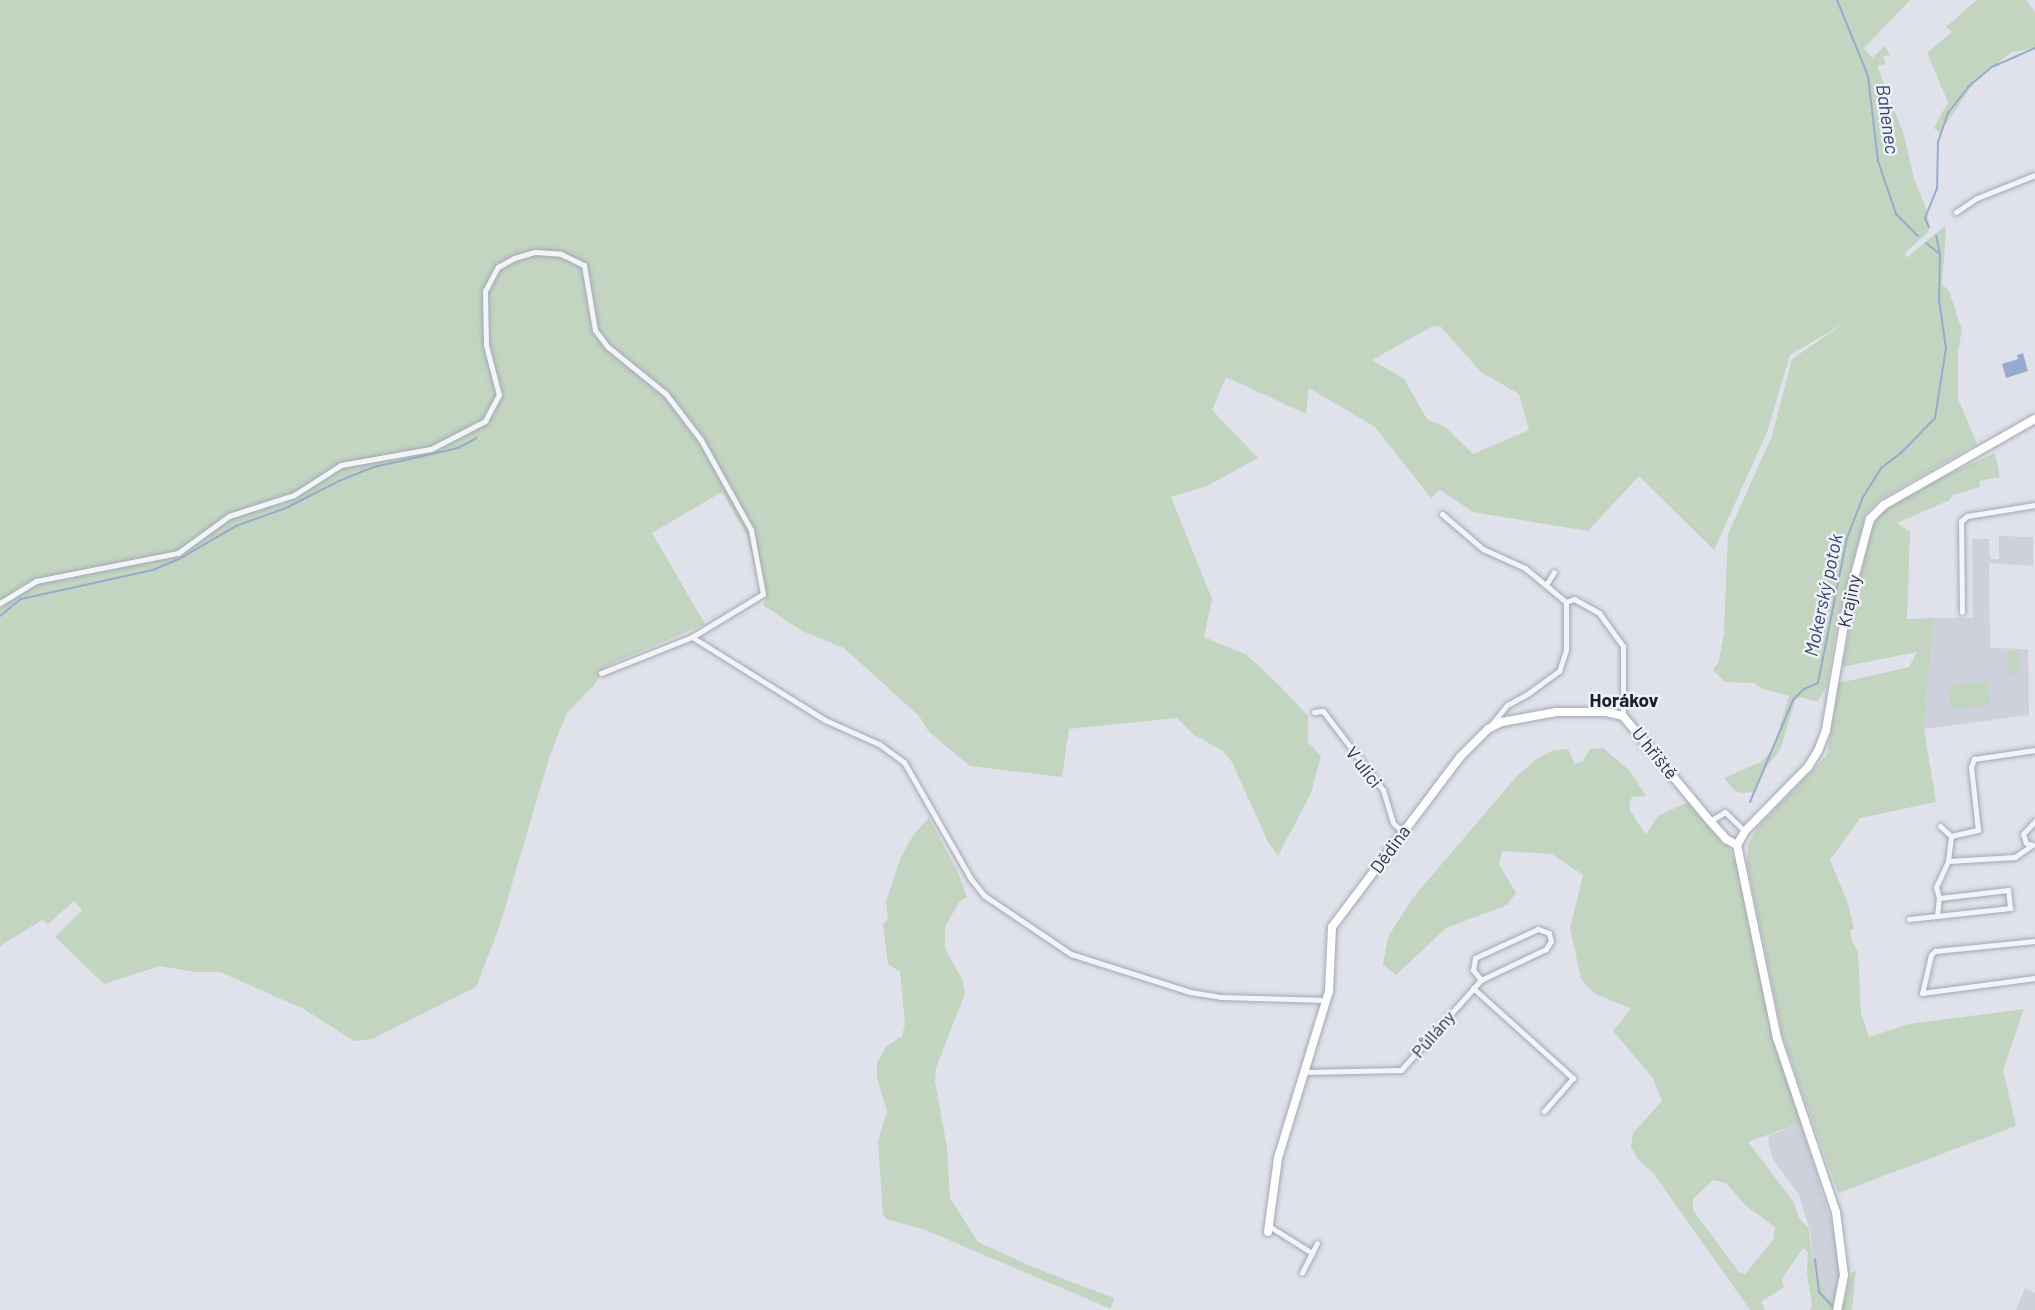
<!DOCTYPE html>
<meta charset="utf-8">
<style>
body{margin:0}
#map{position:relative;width:2035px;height:1310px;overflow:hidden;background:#dfe2ea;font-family:Barlow,sans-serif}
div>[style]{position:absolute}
.built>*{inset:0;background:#cdd1dc}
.green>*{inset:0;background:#c3d4c0;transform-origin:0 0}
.water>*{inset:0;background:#97abcc}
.stream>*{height:2px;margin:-1px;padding:0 1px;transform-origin:1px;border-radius:1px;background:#97abcc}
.roads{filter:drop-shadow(0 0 2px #a4a8b4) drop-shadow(0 0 2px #a4a8b4)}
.street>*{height:5px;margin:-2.5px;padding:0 2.5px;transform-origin:2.5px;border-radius:2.5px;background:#f2f4f8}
.secondary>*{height:8px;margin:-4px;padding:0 4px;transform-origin:4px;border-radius:4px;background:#fff}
span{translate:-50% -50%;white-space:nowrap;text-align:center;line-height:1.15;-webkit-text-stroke:5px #eff1f7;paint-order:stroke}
.street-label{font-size:18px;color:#272e42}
.water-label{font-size:19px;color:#2e4779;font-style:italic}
.neighbourhood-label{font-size:19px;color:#191f33;font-weight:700}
</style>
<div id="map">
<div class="built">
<i style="clip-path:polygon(1999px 536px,2033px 537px,2033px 566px,1989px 563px,1990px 648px,2028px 649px,2029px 715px,1924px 729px,1934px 618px,1973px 618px,1972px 539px,1989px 539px,1990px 559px,1999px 559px)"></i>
<i style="clip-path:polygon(1801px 1123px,1837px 1242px,1840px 1268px,1834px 1303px,1825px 1291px,1812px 1257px,1811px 1235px,1799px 1195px,1773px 1159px,1768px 1142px,1769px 1136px)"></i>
<i style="clip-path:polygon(2025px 1288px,2035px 1293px,2035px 1310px,2016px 1310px)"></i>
</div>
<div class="green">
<i style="clip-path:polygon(evenodd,0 0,1910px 0,1864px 48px,1872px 58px,1885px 46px,1890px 55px,1883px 57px,1886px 64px,1877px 66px,1904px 135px,1914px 179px,1928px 213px,1929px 231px,1905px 253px,1906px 258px,1945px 226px,1946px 231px,1942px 284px,1949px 291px,1962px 330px,1958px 350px,1958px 399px,1977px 444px,1881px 499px,1866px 513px,1837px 622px,1827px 686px,1817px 702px,1800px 697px,1795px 700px,1781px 748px,1765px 769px,1755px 792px,1741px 793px,1734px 790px,1724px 778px,1761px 762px,1773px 749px,1789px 696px,1761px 688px,1754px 683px,1725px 682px,1713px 670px,1719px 661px,1724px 633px,1728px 534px,1772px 436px,1792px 359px,1846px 322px,1790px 355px,1767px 432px,1714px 550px,1639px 476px,1588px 531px,1473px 512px,1440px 490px,1431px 498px,1375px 427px,1309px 388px,1306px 414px,1226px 377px,1212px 410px,1258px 458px,1207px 486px,1171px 497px,1212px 599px,1204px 637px,1247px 655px,1278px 684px,1308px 716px,1308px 742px,1321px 756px,1311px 793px,1278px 856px,1268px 842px,1232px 762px,1223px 751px,1194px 735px,1177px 718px,1069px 729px,1062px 777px,970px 766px,929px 732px,919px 716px,844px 648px,802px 631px,763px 605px,766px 599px,759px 585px,747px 535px,722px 492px,652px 533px,705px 624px,604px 667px,595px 684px,567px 713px,550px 755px,499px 928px,476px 987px,372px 1039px,354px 1041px,304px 1009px,220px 972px,195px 972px,160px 966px,104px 984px,55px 937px,82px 910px,74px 901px,48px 924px,42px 920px,0 946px,0 0,1440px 326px,1481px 372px,1519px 394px,1529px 430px,1473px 454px,1446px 428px,1427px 419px,1404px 379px,1372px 360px,1431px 327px,1440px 326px)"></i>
<i style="clip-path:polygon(1977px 0,2026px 0,2035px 12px,2035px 49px,2012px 52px,1975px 81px,1940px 133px,1934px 128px,1948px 102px,1927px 53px,1952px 32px,1946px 27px)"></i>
<i style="clip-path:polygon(1995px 453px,2000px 477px,1979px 481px,1980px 487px,1953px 495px,1950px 500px,1897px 523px,1910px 532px,1907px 619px,1934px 618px,1924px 729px,1936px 802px,1860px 818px,1830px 860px,1847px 901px,1854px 929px,1850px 930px,1852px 941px,1858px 952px,1861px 1013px,1869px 1037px,1909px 1024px,2024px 1009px,2003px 1070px,2016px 1126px,1838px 1193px,1783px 1038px,1747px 863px,1748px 845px,1757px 828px,1827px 755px,1839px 683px,1909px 667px,1917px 652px,1842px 667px,1870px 531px,1882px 511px,1924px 485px)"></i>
<i style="left:2008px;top:652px;width:12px;height:22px"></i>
<i style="left:1987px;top:681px;width:24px;height:39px;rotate:83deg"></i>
<i style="clip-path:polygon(evenodd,1603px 748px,1629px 770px,1646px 796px,1632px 797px,1629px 803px,1630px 810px,1646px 835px,1658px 816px,1688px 802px,1724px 845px,1727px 844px,1739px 869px,1769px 1021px,1801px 1123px,1748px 1142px,1793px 1201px,1799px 1218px,1809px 1229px,1812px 1257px,1825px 1291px,1834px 1303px,1844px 1303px,1851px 1274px,1856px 1270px,1852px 1310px,1810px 1310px,1812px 1305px,1807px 1274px,1808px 1252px,1803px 1248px,1782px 1279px,1784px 1287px,1761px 1302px,1765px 1310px,1750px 1310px,1654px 1174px,1638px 1159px,1631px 1147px,1633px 1133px,1662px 1101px,1653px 1078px,1613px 1031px,1631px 1009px,1594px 993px,1581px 979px,1570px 928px,1583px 875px,1552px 854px,1502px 851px,1499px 864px,1516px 893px,1507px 905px,1446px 928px,1396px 975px,1383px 965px,1388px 937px,1412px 899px,1515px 778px,1535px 760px,1552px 751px,1568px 749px,1575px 764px,1583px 761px,1590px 749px,1603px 748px,1713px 1180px,1726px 1183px,1745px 1205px,1775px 1227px,1773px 1240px,1745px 1274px,1739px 1272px,1693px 1210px,1693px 1199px,1713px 1180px)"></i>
<i style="clip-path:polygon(929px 818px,958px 873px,967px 897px,959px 902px,945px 927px,945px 949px,963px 981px,965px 993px,936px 1068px,935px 1082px,947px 1147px,950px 1198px,978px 1242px,1035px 1268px,1114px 1298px,1111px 1309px,923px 1229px,886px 1219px,883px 1214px,878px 1141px,887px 1111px,877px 1078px,877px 1063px,886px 1047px,902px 1036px,905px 1024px,900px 972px,888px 964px,883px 925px,888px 919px,886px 901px,901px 857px,914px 834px)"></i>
</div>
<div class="water">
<i style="clip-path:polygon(2023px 353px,2028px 371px,2006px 378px,2002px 364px,2018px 359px,2017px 355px)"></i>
</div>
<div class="stream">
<i style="left:1837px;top:0;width:82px;rotate:67.8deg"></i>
<i style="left:1868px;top:76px;width:86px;rotate:83.3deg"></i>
<i style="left:1878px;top:161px;width:56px;rotate:71.2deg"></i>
<i style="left:1896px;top:214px;width:31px;rotate:45deg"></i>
<i style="left:1929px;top:227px;width:10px;rotate:-114deg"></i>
<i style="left:1925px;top:218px;width:31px;rotate:-68deg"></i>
<i style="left:1937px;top:189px;width:47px;rotate:-88.8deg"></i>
<i style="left:1938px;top:142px;width:31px;rotate:-71deg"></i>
<i style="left:1948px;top:113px;width:33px;rotate:-52deg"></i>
<i style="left:1968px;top:87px;width:31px;rotate:-40deg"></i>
<i style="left:1992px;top:67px;width:47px;rotate:-23.8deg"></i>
<i style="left:1926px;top:243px;width:16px;rotate:38deg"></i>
<i style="left:0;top:616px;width:27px;rotate:-39deg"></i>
<i style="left:21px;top:599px;width:135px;rotate:-12.4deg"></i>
<i style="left:153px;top:570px;width:30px;rotate:-23deg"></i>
<i style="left:181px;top:558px;width:64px;rotate:-30.2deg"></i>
<i style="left:236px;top:526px;width:53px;rotate:-19.8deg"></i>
<i style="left:286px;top:508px;width:59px;rotate:-27deg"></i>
<i style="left:339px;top:481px;width:38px;rotate:-22deg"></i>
<i style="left:374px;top:467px;width:86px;rotate:-12.7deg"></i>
<i style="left:458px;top:448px;width:21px;rotate:-28deg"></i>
<i style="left:1750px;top:802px;width:111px;rotate:-67.1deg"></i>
<i style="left:1793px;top:700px;width:16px;rotate:-45deg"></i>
<i style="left:1804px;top:689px;width:15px;rotate:-23deg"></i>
<i style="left:1818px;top:683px;width:148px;rotate:-78.7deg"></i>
<i style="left:1847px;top:538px;width:44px;rotate:-68.7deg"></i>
<i style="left:1863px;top:497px;width:34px;rotate:-58deg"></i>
<i style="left:1881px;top:468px;width:25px;rotate:-37deg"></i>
<i style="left:1901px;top:453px;width:49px;rotate:-45.8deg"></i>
<i style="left:1935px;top:418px;width:71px;rotate:-81.1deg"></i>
<i style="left:1946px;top:348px;width:49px;rotate:-98.3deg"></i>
<i style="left:1939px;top:300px;width:46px;rotate:-88.8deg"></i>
<i style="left:1940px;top:254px;width:19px;rotate:-102deg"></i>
<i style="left:1815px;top:1259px;width:33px;rotate:83deg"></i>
<i style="left:1819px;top:1292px;width:22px;rotate:47deg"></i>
</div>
<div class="roads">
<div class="street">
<i style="left:1956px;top:212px;width:25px;rotate:-34deg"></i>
<i style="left:1977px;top:198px;width:62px;rotate:-21.6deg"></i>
<i style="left:1442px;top:514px;width:54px;rotate:40.5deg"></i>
<i style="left:1483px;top:549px;width:46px;rotate:24.3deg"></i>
<i style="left:1525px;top:568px;width:53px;rotate:39.7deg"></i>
<i style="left:1566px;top:602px;width:48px;rotate:90deg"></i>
<i style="left:1566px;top:650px;width:22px;rotate:108deg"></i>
<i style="left:1559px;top:671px;width:37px;rotate:144deg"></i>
<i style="left:1529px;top:693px;width:25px;rotate:151deg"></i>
<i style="left:1507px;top:705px;width:27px;rotate:129deg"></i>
<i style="left:1546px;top:585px;width:15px;rotate:-58deg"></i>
<i style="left:1566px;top:602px;width:9px;rotate:-21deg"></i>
<i style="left:1574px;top:599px;width:29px;rotate:29deg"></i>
<i style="left:1599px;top:613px;width:41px;rotate:54deg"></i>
<i style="left:1623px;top:646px;width:70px;rotate:90deg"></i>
<i style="left:0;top:603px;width:42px;rotate:-31.4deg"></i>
<i style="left:36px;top:581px;width:145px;rotate:-11.2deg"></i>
<i style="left:178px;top:553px;width:63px;rotate:-36deg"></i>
<i style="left:229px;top:516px;width:68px;rotate:-17.9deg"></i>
<i style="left:294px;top:495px;width:56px;rotate:-32.6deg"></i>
<i style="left:341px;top:465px;width:91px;rotate:-10.1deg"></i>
<i style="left:431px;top:449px;width:61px;rotate:-27.4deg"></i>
<i style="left:485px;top:421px;width:30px;rotate:-62deg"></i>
<i style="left:499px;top:395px;width:52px;rotate:-104.6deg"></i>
<i style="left:486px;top:345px;width:54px;rotate:-91.1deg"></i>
<i style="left:485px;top:291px;width:27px;rotate:-62deg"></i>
<i style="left:498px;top:267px;width:18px;rotate:-29deg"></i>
<i style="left:514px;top:258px;width:22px;rotate:-16deg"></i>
<i style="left:535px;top:252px;width:26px;rotate:4deg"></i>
<i style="left:561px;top:254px;width:25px;rotate:26deg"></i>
<i style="left:584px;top:265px;width:66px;rotate:80.4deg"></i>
<i style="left:595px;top:330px;width:21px;rotate:53deg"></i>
<i style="left:608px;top:347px;width:75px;rotate:39deg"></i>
<i style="left:666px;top:394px;width:58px;rotate:52.7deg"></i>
<i style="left:701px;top:440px;width:103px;rotate:60.9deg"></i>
<i style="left:751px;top:530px;width:65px;rotate:79.4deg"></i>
<i style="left:763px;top:594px;width:83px;rotate:148.8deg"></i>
<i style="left:692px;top:637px;width:98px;rotate:158.4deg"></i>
<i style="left:1962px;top:612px;width:91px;rotate:-90.6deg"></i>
<i style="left:1961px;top:521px;width:8px;rotate:-40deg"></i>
<i style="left:1967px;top:516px;width:69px;rotate:-9.2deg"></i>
<i style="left:692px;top:637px;width:157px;rotate:32deg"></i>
<i style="left:825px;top:720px;width:59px;rotate:24deg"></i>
<i style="left:879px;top:744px;width:31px;rotate:36deg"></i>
<i style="left:904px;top:762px;width:135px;rotate:60.2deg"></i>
<i style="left:971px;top:879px;width:22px;rotate:51deg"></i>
<i style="left:985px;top:896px;width:104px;rotate:34deg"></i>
<i style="left:1071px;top:954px;width:125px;rotate:17.7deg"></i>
<i style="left:1190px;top:992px;width:31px;rotate:9deg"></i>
<i style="left:1221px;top:997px;width:105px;rotate:1.6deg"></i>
<i style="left:1314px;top:712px;width:9px;rotate:-6deg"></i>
<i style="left:1323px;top:711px;width:99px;rotate:52.8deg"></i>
<i style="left:1383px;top:790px;width:34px;rotate:73deg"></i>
<i style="left:1393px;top:823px;width:13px;rotate:42deg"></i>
<i style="left:1710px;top:821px;width:17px;rotate:-31deg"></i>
<i style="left:1725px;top:812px;width:28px;rotate:44deg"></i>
<i style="left:1940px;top:826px;width:15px;rotate:42deg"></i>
<i style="left:2032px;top:845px;width:21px;rotate:145deg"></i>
<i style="left:2015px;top:857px;width:67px;rotate:176.6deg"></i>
<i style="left:1948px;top:861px;width:25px;rotate:-83deg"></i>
<i style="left:1951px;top:836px;width:28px;rotate:-13deg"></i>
<i style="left:1978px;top:830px;width:63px;rotate:-96.3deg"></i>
<i style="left:1971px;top:767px;width:9px;rotate:-69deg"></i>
<i style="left:1974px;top:759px;width:62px;rotate:-8.4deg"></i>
<i style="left:2032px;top:845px;width:6px;rotate:-162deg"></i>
<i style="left:2026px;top:843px;width:9px;rotate:-108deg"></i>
<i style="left:2023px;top:834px;width:18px;rotate:-47deg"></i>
<i style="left:1937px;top:916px;width:18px;rotate:-84deg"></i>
<i style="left:1909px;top:919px;width:102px;rotate:-6.2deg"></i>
<i style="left:2010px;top:908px;width:18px;rotate:-96deg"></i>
<i style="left:2008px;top:890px;width:69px;rotate:173.4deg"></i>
<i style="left:1939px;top:898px;width:11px;rotate:-105deg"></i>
<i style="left:1936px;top:887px;width:29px;rotate:-65deg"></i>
<i style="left:2035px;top:941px;width:100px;rotate:174.3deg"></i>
<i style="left:1935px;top:951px;width:6px;rotate:135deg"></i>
<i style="left:1931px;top:955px;width:39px;rotate:103deg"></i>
<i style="left:1922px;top:993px;width:114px;rotate:-7.6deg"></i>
<i style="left:1473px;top:988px;width:135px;rotate:42deg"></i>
<i style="left:1573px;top:1078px;width:44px;rotate:131.3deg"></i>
<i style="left:1305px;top:1072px;width:96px;rotate:-1.2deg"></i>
<i style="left:1401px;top:1070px;width:120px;rotate:-48.4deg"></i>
<i style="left:1481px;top:980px;width:72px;rotate:-25.5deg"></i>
<i style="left:1546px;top:949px;width:9px;rotate:-58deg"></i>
<i style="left:1551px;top:941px;width:8px;rotate:-104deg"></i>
<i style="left:1549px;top:933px;width:12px;rotate:-160deg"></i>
<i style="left:1538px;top:929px;width:69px;rotate:155.3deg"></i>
<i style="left:1475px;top:958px;width:12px;rotate:99deg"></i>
<i style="left:1473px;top:970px;width:13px;rotate:51deg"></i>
<i style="left:1269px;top:1226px;width:51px;rotate:32.1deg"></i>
<i style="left:1312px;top:1253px;width:22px;rotate:117deg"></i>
<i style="left:1312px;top:1253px;width:11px;rotate:-63deg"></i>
</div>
<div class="secondary">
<i style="left:1737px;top:845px;width:16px;rotate:-60deg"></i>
<i style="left:1745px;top:831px;width:90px;rotate:-45.5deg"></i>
<i style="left:1808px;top:767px;width:19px;rotate:-58deg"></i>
<i style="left:1818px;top:751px;width:22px;rotate:-69deg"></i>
<i style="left:1826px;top:730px;width:131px;rotate:-80.3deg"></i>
<i style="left:1848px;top:601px;width:85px;rotate:-75deg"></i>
<i style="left:1870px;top:519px;width:20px;rotate:-45deg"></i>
<i style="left:1884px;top:505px;width:174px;rotate:-29.7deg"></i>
<i style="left:1737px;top:845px;width:197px;rotate:78.3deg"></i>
<i style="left:1777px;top:1038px;width:184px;rotate:71.3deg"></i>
<i style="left:1836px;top:1212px;width:64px;rotate:82.8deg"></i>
<i style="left:1844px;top:1275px;width:36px;rotate:101deg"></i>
<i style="left:1268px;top:1232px;width:75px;rotate:-82.3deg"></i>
<i style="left:1278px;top:1158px;width:175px;rotate:-73deg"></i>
<i style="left:1329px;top:991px;width:64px;rotate:-87.3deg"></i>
<i style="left:1332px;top:927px;width:213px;rotate:-53deg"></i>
<i style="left:1460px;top:757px;width:40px;rotate:-45deg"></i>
<i style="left:1488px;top:729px;width:16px;rotate:-27deg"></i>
<i style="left:1502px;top:722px;width:55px;rotate:-10.5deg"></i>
<i style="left:1556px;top:712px;width:50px"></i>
<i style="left:1606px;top:712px;width:17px;rotate:13deg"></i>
<i style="left:1623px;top:716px;width:136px;rotate:50.4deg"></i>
<i style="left:1710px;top:821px;width:24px;rotate:48deg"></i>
<i style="left:1726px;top:839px;width:13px;rotate:29deg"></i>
</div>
</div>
<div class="street-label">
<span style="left:1849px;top:601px;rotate:-78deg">Krajiny</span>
<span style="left:1655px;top:753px;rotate:51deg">U hřiště</span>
<span style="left:1364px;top:767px;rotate:52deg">V ulici</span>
<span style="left:1390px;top:849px;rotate:-54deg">Dědina</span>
<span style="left:1433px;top:1034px;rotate:-49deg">Půllány</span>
</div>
<div class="water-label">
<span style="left:1888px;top:119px;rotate:82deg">Bahenec</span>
<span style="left:1823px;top:595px;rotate:-78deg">Mokerský potok</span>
</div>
<div class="neighbourhood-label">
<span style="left:1624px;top:700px">Horákov</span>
</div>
</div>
